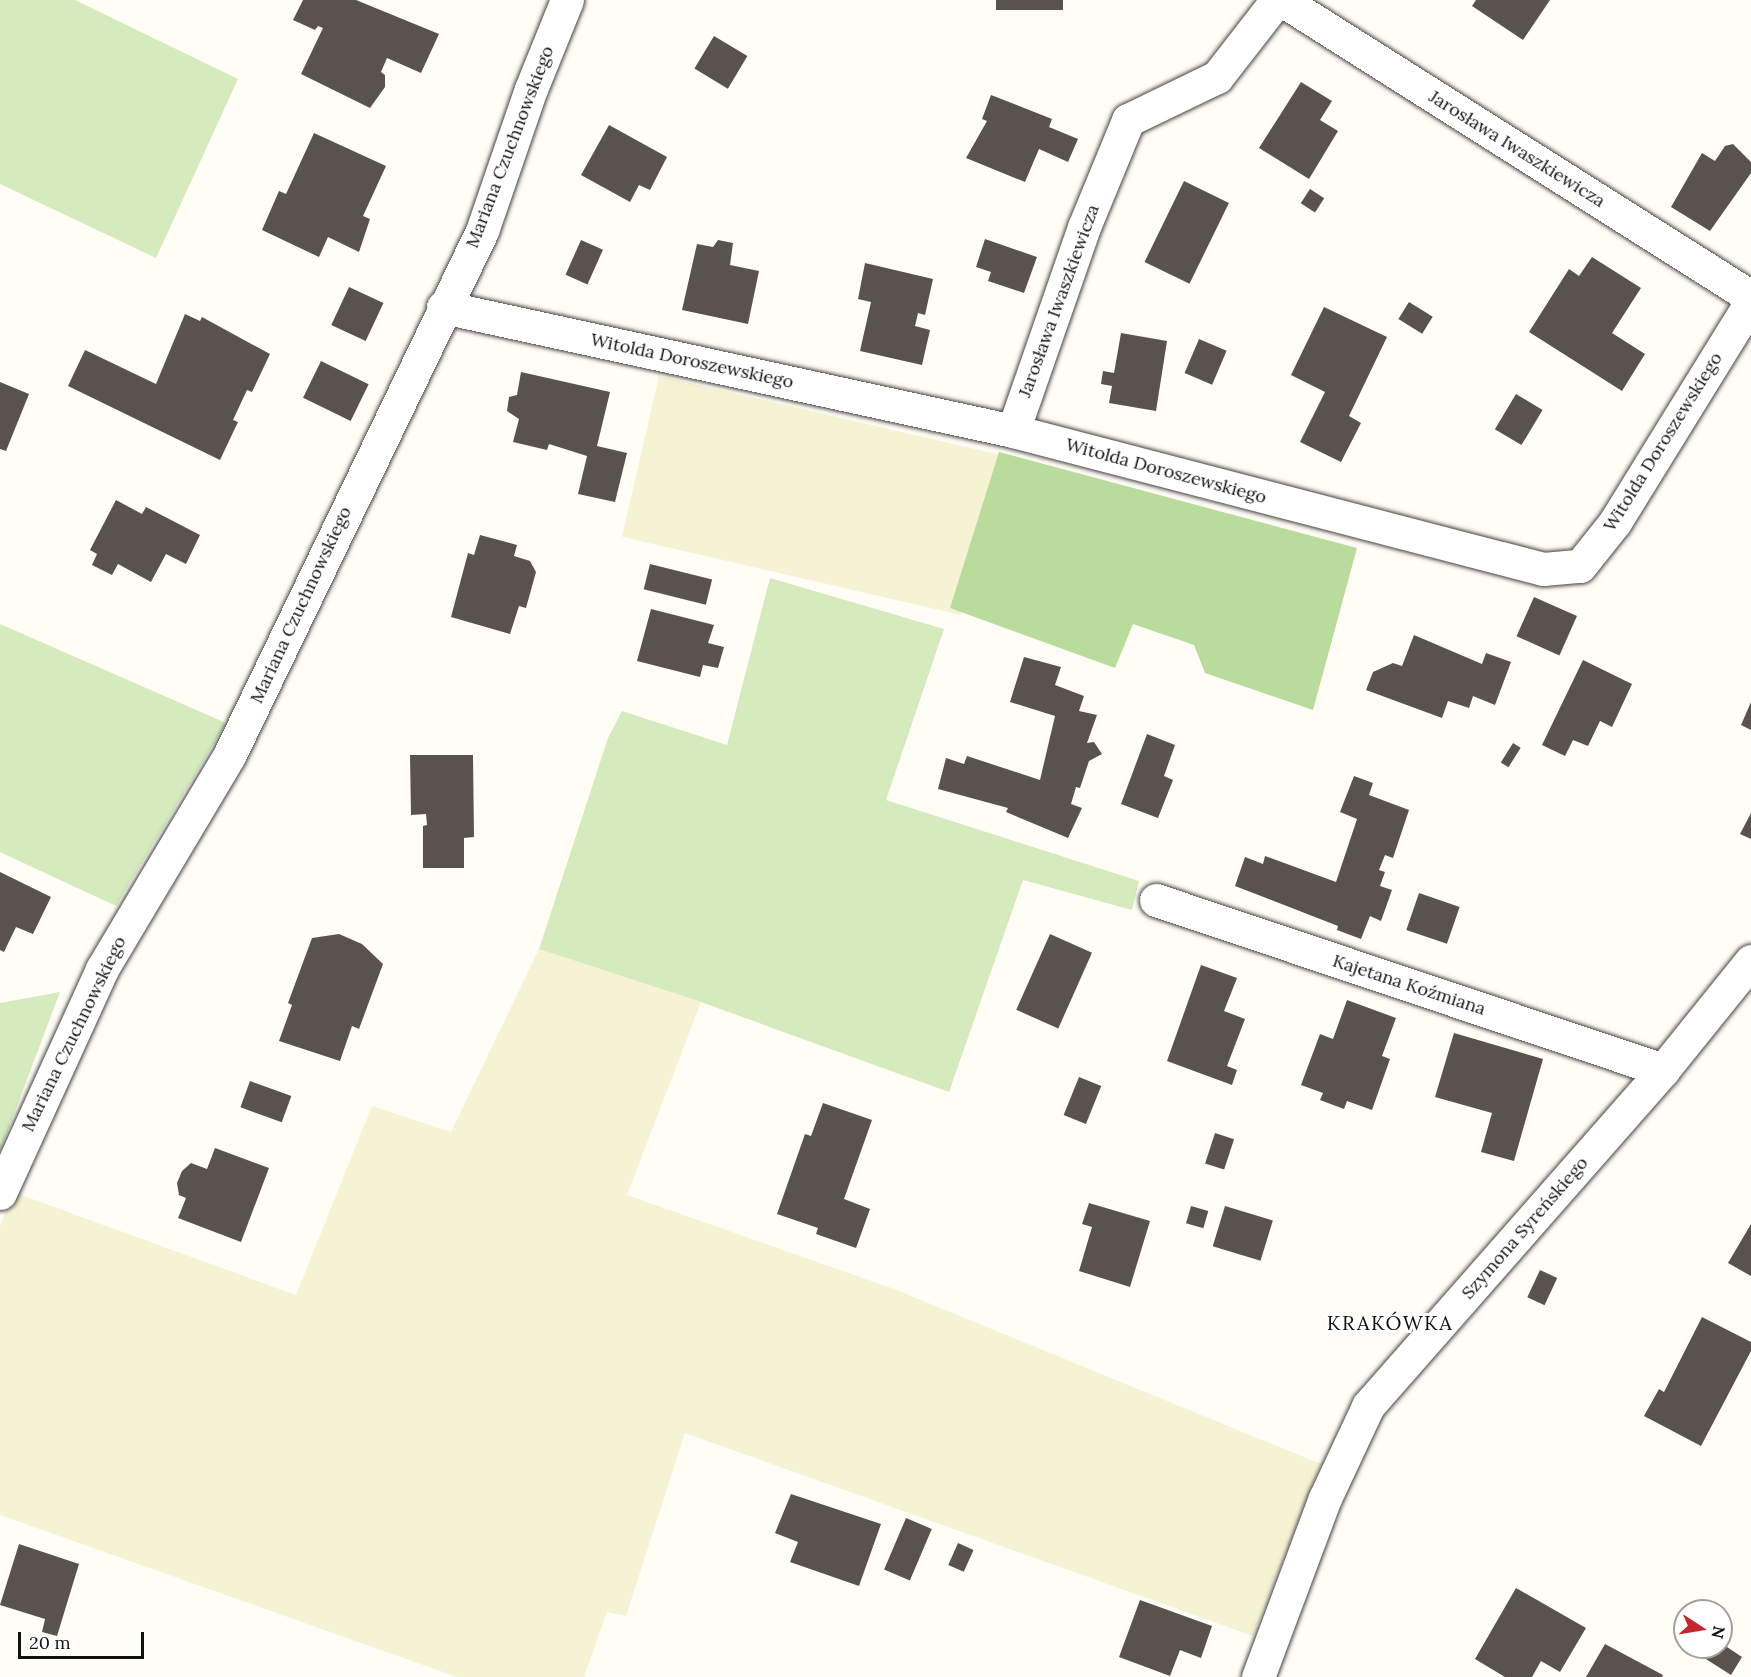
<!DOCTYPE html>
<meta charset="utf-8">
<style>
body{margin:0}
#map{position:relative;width:1751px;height:1677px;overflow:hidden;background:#fffdf5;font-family:Lora,serif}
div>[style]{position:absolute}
.farmland>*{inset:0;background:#f6f3d4;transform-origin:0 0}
.green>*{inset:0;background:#d5ebbd}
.forest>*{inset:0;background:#b9dc9c}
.building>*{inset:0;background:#5a524d;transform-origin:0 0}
.roads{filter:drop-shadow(0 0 2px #444) drop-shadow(0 0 2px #444)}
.street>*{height:33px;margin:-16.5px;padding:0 16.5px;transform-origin:16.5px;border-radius:16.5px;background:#fff}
span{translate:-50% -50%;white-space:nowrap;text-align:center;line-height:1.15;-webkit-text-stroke:6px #fff;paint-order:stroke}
.street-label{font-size:18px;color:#111}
.neighbourhood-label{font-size:20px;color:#111;letter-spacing:1.5px}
.north{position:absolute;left:1673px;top:1599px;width:60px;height:60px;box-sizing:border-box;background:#fff;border:2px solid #a0a0a0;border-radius:50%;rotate:102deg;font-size:16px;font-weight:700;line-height:24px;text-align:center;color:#111}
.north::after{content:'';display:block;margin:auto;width:21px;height:27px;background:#c4262e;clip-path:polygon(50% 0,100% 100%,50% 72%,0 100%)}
.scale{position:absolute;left:18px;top:1632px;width:126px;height:27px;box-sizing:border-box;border:3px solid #111;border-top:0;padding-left:8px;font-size:18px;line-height:21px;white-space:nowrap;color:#111;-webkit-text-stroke:4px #fff;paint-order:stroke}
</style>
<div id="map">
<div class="farmland">
<i style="left:659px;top:376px;width:348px;height:165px;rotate:13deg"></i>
<i style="clip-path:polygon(539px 949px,701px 1002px,627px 1195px,894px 1289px,1321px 1464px,1253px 1636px,685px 1433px,626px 1616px,607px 1612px,584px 1677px,457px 1677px,0 1515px,0 1226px,13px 1192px,296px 1295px,372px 1106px,451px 1132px)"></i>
</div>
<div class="green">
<i style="clip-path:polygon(0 0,75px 0,238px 79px,156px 258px,0 184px)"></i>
<i style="clip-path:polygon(770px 578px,944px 629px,886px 800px,1139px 881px,1132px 910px,1023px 880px,949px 1092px,701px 1002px,539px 949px,608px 738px,622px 711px,727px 745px)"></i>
<i style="clip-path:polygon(0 624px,226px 723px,116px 906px,0 852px)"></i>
<i style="clip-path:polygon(60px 992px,0 1151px,0 1003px)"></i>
</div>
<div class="forest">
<i style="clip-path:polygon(999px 452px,1357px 548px,1313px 710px,1205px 673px,1194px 645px,1133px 624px,1115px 668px,950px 608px)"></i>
</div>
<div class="building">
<i style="clip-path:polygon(303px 0,356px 0,439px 34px,421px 73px,387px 58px,381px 72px,385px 75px,385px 87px,370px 108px,301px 74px,323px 28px,318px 26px,315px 30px,293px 20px)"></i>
<i style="left:996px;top:0;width:67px;height:10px"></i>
<i style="clip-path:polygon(1476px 0,1550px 0,1523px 40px,1472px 6px)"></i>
<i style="left:714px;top:36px;width:39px;height:38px;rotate:31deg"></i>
<i style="clip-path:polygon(1301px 82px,1332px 101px,1320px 120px,1338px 131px,1309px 179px,1259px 148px)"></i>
<i style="clip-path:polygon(991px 95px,1052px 119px,1049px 127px,1078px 139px,1068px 162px,1039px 149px,1025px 182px,966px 158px,987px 121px,982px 119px)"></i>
<i style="clip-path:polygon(609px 125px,667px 157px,650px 190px,639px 185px,630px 202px,581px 175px)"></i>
<i style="clip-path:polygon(314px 133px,386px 166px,363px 216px,370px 219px,359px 252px,328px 237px,319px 257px,262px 230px,279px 191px,286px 194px)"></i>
<i style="clip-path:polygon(1733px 144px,1751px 162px,1751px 173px,1710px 231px,1671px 207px,1702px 153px,1715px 161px,1725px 146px)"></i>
<i style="left:1184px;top:181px;width:50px;height:90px;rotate:26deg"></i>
<i style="left:1310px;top:189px;width:17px;height:17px;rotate:33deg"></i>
<i style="clip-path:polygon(985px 239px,1037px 257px,1024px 293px,988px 281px,991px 272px,976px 267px)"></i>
<i style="left:581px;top:240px;width:24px;height:38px;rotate:24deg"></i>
<i style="clip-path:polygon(718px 240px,733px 243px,730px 265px,759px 271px,748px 324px,682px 310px,697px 244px,713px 247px)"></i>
<i style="clip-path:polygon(1592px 257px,1641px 288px,1612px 333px,1645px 354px,1622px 391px,1529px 332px,1569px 269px,1579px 276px)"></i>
<i style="clip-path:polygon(865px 263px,933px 279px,925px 315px,918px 313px,915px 326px,930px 330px,922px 365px,860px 351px,871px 302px,858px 299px)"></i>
<i style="left:349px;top:287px;width:38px;height:42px;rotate:25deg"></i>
<i style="left:1409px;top:302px;width:28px;height:20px;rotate:32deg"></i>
<i style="clip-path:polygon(1324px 307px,1387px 337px,1349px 416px,1361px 423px,1341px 462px,1300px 442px,1325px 392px,1291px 375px)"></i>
<i style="clip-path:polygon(185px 314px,200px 321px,202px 317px,270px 354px,252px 392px,247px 390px,233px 420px,238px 422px,220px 460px,68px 386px,85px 350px,156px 384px)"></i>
<i style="clip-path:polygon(1121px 333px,1167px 341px,1156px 411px,1109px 403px,1112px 386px,1101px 384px,1103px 371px,1114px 373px)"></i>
<i style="left:1199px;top:339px;width:30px;height:37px;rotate:23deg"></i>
<i style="left:321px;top:361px;width:53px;height:41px;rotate:26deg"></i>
<i style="clip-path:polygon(521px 372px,610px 392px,597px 446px,627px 453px,615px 502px,578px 494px,587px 456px,549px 444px,547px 450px,513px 442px,519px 419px,507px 411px,509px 397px,517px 395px)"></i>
<i style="clip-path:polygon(0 382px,29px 394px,6px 451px,0 449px)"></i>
<i style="left:1516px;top:394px;width:31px;height:41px;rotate:31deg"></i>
<i style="clip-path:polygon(116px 500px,142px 514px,146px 507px,200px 535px,186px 564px,166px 554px,151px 582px,118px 564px,112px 575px,92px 565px,97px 554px,90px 550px)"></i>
<i style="clip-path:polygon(480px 535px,517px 545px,514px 556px,530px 561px,536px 572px,526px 608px,519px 606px,510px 634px,451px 617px,468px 553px,474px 555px)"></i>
<i style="left:650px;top:564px;width:64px;height:26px;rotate:14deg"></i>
<i style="left:1534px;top:597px;width:47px;height:43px;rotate:24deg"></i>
<i style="clip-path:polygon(651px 609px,714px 625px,708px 643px,724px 647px,718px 668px,703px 665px,700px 677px,637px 661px)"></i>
<i style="clip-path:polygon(1414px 635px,1482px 664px,1486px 653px,1511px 662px,1495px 705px,1473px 696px,1469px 708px,1448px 701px,1442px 718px,1366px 690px,1373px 672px,1393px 663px,1402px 666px)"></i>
<i style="clip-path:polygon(1024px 657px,1061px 667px,1055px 685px,1084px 696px,1079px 711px,1097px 715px,1087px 743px,1094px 742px,1102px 754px,1089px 761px,1080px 788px,1076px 787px,1071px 804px,1082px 808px,1068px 838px,1006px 812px,1008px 808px,938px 789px,946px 758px,964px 764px,967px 756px,1040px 780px,1055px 716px,1010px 702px)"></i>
<i style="clip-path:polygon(1583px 660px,1632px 684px,1612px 727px,1600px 721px,1588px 746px,1573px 740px,1565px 756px,1542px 745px)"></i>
<i style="clip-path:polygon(1751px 702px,1751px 730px,1741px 725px)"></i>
<i style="clip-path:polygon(1147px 734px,1175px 745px,1164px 776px,1173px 780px,1158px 818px,1121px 804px)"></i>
<i style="left:1513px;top:743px;width:9px;height:23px;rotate:32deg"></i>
<i style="clip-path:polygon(410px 755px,473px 755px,474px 837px,464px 838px,464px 868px,423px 868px,423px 826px,427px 825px,426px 814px,411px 815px)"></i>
<i style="clip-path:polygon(1354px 776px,1373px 783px,1369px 795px,1409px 810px,1393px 858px,1385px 855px,1379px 870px,1385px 872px,1380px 886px,1392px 890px,1381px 921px,1370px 916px,1361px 939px,1337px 930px,1338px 926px,1235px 886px,1245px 857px,1263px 864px,1265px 856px,1336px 882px,1357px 819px,1340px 812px)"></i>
<i style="clip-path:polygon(1751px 813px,1751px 839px,1740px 834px)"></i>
<i style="clip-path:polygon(0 872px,51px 897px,33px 934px,16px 927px,4px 952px,0 950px)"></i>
<i style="left:1419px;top:893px;width:43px;height:39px;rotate:19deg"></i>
<i style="clip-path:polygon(339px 934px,362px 944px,383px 964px,359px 1029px,352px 1026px,340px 1061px,279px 1041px,292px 1005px,288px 1003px,312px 938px)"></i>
<i style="left:1050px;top:934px;width:46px;height:83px;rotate:24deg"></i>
<i style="clip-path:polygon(1201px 965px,1237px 978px,1224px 1011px,1245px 1019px,1227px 1066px,1237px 1070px,1232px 1085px,1167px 1061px)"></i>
<i style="clip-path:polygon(1347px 1000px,1396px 1018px,1382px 1056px,1390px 1059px,1372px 1110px,1347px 1101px,1344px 1109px,1320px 1100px,1323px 1093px,1301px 1085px,1320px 1034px,1333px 1039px)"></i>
<i style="clip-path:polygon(1454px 1033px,1543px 1059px,1514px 1161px,1481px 1152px,1492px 1113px,1435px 1097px)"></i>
<i style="left:1079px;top:1077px;width:24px;height:41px;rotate:22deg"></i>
<i style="left:250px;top:1081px;width:44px;height:28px;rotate:20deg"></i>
<i style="clip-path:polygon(823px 1103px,872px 1120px,844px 1199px,870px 1209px,856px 1248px,816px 1234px,818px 1228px,777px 1214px,805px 1134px,811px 1136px)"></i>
<i style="left:1215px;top:1133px;width:20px;height:32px;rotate:18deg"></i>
<i style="clip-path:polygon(215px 1148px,269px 1168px,241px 1242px,178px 1218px,186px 1198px,179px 1195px,177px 1183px,182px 1171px,191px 1163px,207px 1169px)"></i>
<i style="clip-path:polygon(1089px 1203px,1150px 1221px,1130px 1287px,1079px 1271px,1092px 1227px,1082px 1224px)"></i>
<i style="left:1191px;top:1206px;width:18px;height:18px;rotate:16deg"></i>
<i style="left:1225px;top:1206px;width:50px;height:42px;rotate:17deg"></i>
<i style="clip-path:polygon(1751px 1224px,1751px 1276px,1728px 1263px)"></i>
<i style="left:1540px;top:1270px;width:19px;height:30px;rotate:25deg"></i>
<i style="clip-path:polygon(1702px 1317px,1751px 1342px,1751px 1351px,1701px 1446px,1644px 1416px,1659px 1389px,1664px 1392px)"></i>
<i style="clip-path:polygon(791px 1494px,881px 1524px,859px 1586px,790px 1562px,798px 1542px,775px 1533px)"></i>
<i style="left:906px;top:1518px;width:28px;height:56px;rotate:23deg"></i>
<i style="left:958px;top:1543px;width:17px;height:24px;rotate:24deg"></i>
<i style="clip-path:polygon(19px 1544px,79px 1564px,57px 1636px,42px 1632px,45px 1619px,0 1605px)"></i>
<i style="clip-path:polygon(1516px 1588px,1586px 1628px,1560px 1672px,1541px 1661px,1532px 1677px,1505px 1677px,1475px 1659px)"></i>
<i style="clip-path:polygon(1140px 1600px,1212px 1626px,1201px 1658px,1180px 1650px,1170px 1676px,1119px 1657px)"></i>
<i style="clip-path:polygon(1721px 1643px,1742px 1657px,1731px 1675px,1687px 1647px,1721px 1647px)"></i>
<i style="clip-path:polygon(1605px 1644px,1663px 1675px,1662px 1677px,1586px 1677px)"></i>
</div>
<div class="roads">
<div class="street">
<i style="left:1282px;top:0;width:555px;rotate:32.34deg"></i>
<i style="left:443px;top:307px;width:583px;rotate:12.27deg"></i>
<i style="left:1013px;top:431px;width:548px;rotate:14.59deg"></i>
<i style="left:1543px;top:569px;width:37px;rotate:-5deg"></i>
<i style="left:1580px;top:566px;width:56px;rotate:-51.5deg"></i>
<i style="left:1615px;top:522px;width:259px;rotate:-58.3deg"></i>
<i style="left:1013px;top:431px;width:216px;rotate:-70.8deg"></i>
<i style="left:1084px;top:227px;width:116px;rotate:-67.6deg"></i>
<i style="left:1128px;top:120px;width:99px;rotate:-25.8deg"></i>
<i style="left:1217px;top:77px;width:98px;rotate:-52.1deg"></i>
<i style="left:1156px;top:900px;width:535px;rotate:18.54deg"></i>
<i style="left:0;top:1193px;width:246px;rotate:-65.5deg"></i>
<i style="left:102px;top:969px;width:248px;rotate:-59.2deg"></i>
<i style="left:229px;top:756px;width:583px;rotate:-64.27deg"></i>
<i style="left:482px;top:231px;width:150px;rotate:-71deg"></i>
<i style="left:531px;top:89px;width:96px;rotate:-68deg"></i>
<i style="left:1258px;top:1677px;width:191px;rotate:-69.5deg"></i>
<i style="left:1325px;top:1498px;width:102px;rotate:-64.9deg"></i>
<i style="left:1368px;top:1406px;width:447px;rotate:-48.7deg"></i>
<i style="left:1663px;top:1070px;width:140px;rotate:-51.1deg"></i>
</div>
</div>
<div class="street-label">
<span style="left:510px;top:147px;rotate:-69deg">Mariana Czuchnowskiego</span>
<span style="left:1517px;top:149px;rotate:32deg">Jarosława Iwaszkiewicza</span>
<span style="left:1059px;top:301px;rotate:-70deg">Jarosława Iwaszkiewicza</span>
<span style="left:692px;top:361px;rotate:12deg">Witolda Doroszewskiego</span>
<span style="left:1663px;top:442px;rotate:-58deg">Witolda Doroszewskiego</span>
<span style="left:1166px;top:471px;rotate:15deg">Witolda Doroszewskiego</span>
<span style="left:301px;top:605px;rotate:-65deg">Mariana Czuchnowskiego</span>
<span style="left:1409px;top:985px;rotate:18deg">Kajetana Koźmiana</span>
<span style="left:74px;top:1034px;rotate:-64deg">Mariana Czuchnowskiego</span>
<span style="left:1525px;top:1228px;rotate:-49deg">Szymona Syreńskiego</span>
</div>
<div class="neighbourhood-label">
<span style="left:1390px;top:1322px">KRAKÓWKA</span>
</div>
<div class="north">N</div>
<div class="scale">20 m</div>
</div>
